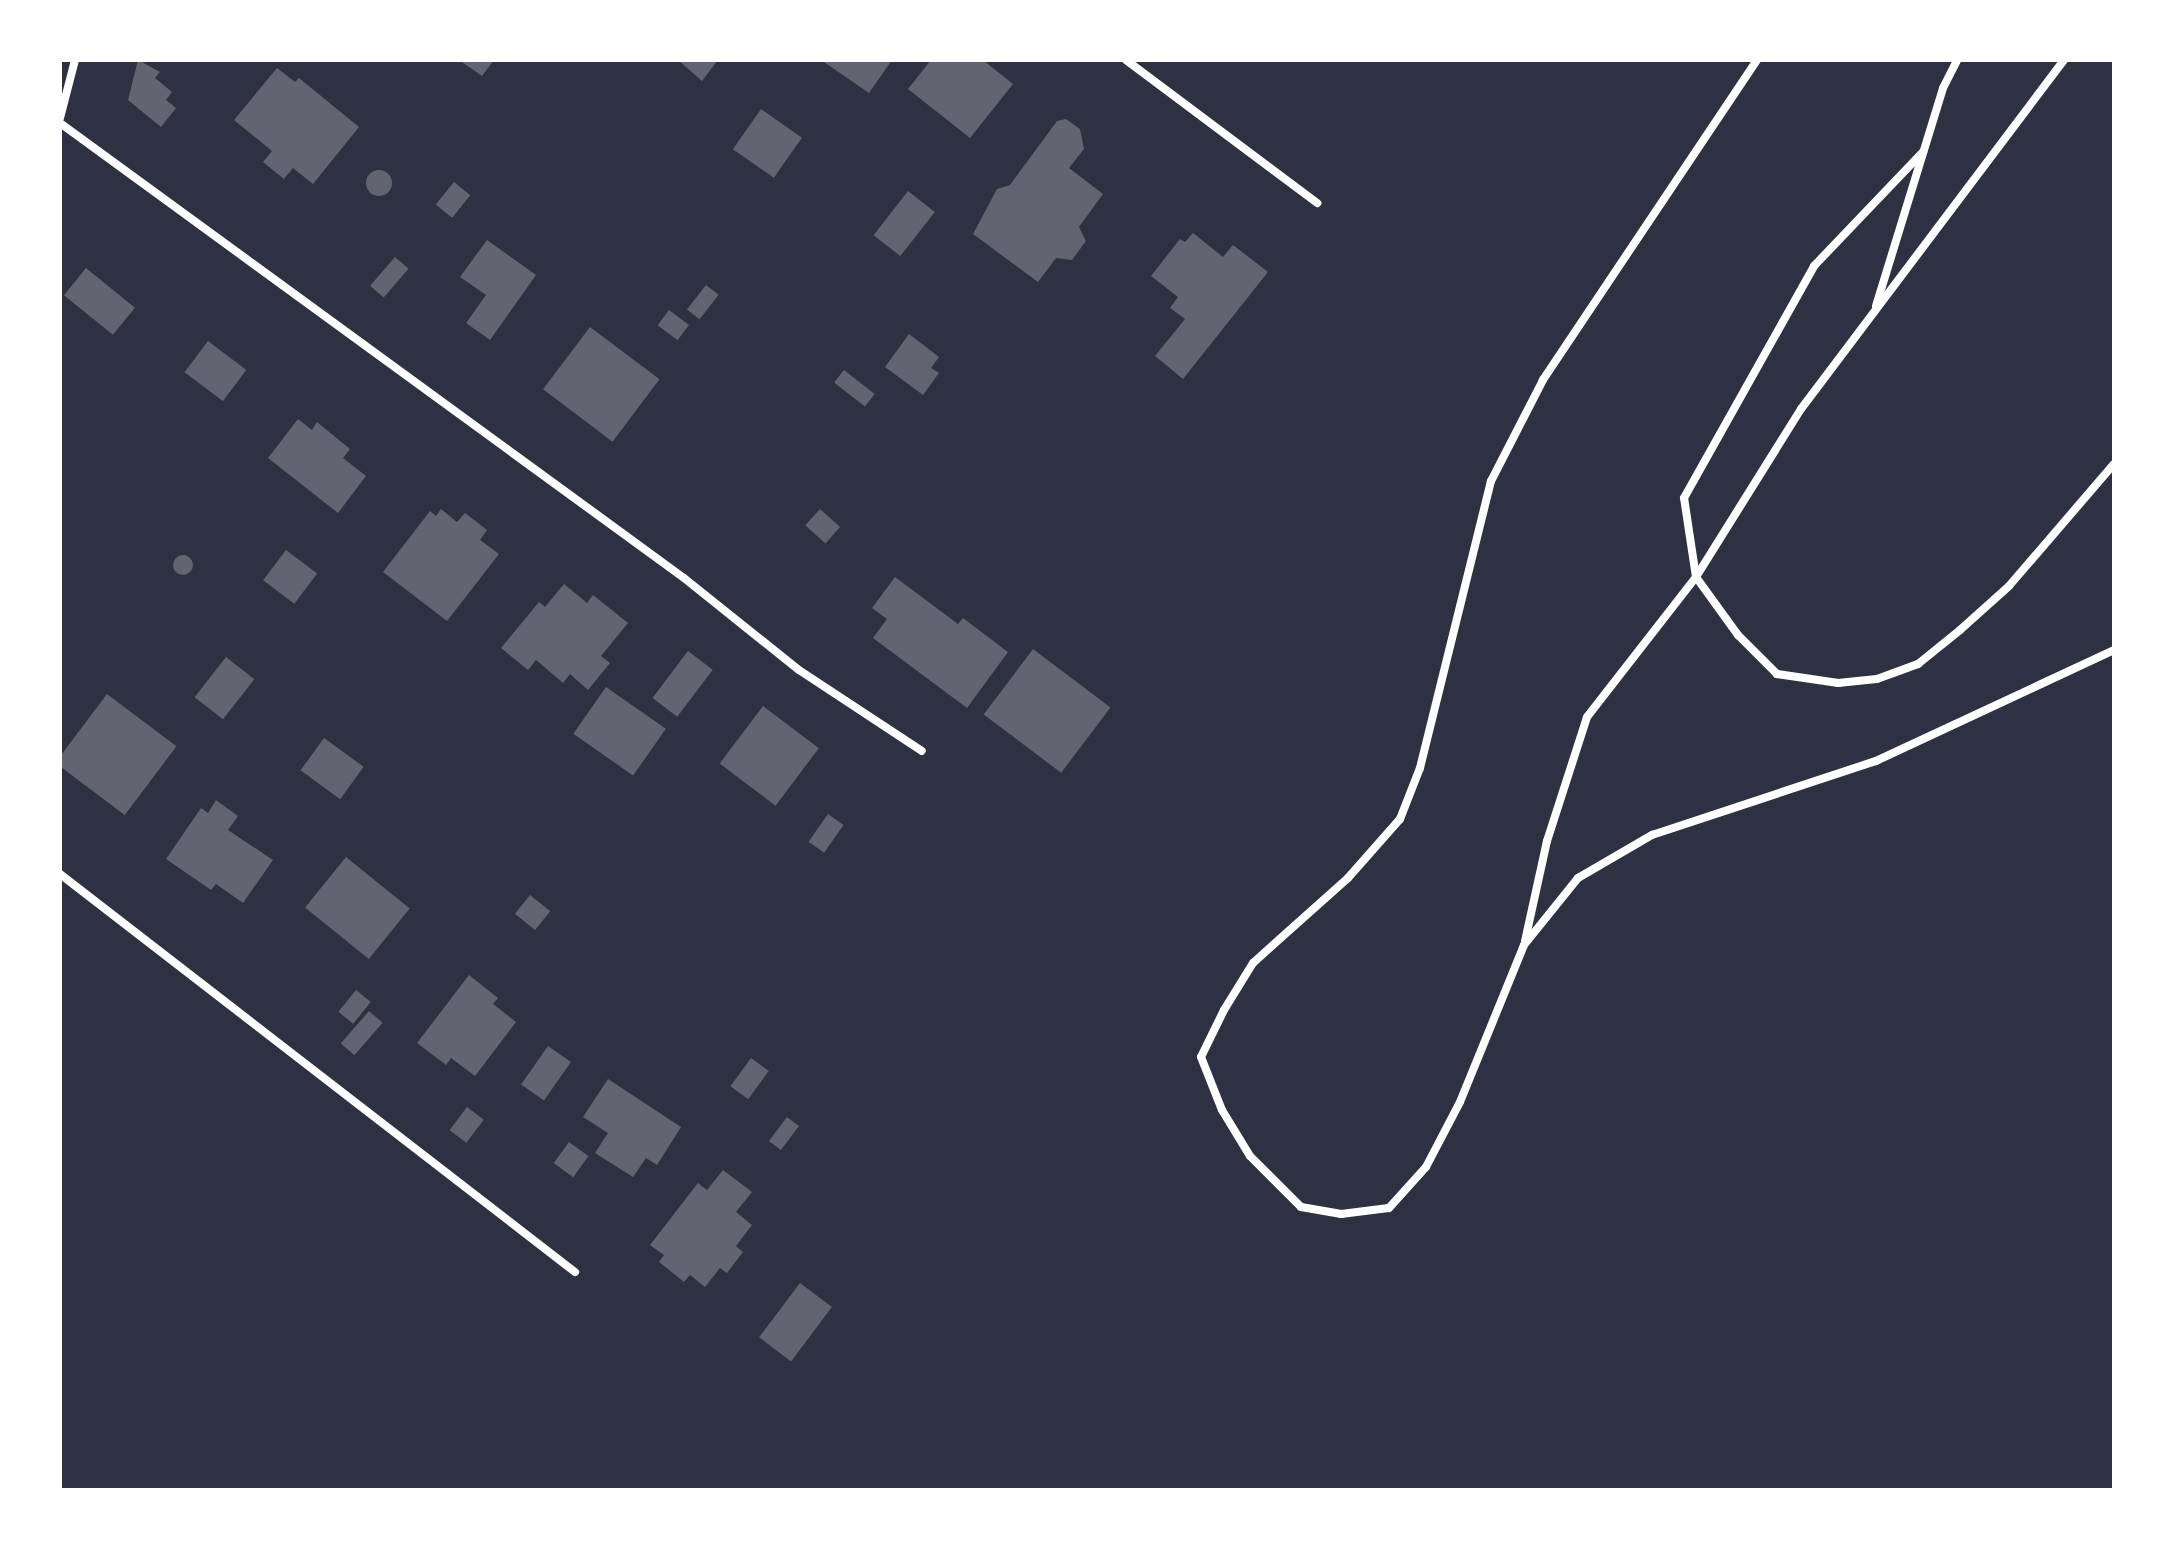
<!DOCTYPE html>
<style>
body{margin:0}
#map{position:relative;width:2174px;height:1550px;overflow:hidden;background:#2d3142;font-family:"PT Serif",serif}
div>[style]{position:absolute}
.building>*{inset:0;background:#626471;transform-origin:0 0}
.round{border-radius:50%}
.minor>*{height:8px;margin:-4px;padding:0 4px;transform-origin:4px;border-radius:4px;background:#fff}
span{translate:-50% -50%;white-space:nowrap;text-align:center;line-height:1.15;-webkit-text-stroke:6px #fff;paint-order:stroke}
.frame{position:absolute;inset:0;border:62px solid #fff;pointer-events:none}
</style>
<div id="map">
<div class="building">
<i style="clip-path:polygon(138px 60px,160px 72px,155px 78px,172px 92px,166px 100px,176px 108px,161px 127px,128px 100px)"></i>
<i style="clip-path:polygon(459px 60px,494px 60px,482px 76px)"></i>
<i style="clip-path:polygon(678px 60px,718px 60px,702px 81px)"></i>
<i style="clip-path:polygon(821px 60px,892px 60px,869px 93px)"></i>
<i style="clip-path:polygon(931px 60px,983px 60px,1013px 84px,970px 138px,908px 89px)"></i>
<i style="clip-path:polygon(277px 68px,295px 82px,299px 78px,359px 127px,313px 184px,293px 168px,284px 179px,263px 162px,272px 151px,234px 120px)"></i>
<i style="left:761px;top:109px;width:50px;height:49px;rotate:35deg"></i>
<i style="clip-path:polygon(1066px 119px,1080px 129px,1084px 149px,1069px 168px,1103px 194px,1079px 227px,1086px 241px,1072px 260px,1056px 258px,1038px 282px,973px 234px,997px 189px,1010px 185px,1057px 121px)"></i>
<i class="round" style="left:366px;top:170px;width:26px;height:26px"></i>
<i style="left:454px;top:182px;width:21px;height:29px;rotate:39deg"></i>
<i style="left:908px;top:191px;width:34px;height:56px;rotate:38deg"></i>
<i style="clip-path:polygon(1193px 233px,1223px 257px,1233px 245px,1268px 272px,1183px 379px,1155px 356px,1185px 319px,1170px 308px,1178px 297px,1151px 276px,1180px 239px,1185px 242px)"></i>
<i style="clip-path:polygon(487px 240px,536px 275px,490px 340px,466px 323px,486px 295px,460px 277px)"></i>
<i style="left:395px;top:257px;width:18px;height:38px;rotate:41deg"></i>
<i style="left:86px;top:268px;width:63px;height:35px;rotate:39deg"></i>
<i style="left:706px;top:285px;width:16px;height:31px;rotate:38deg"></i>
<i style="left:669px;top:310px;width:25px;height:19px;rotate:37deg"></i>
<i style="left:590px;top:327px;width:87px;height:78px;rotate:37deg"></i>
<i style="clip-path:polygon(909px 334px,939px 357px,931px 368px,939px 373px,923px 395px,885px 367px)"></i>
<i style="left:208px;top:341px;width:48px;height:39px;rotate:37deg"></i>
<i style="left:844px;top:370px;width:39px;height:16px;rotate:38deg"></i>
<i style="clip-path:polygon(298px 419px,312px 430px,317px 422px,350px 449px,343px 458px,366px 476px,338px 513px,268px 458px)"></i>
<i style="clip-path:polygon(441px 509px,457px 522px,465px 513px,487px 530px,480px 540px,499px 554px,447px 621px,383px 572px,430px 511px,436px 516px)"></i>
<i style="left:820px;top:509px;width:27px;height:22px;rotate:42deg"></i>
<i style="left:286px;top:550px;width:39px;height:38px;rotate:37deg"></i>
<i class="round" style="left:173px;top:555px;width:20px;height:20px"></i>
<i style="clip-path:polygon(895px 577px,958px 624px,963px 618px,1008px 652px,967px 708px,873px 638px,887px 619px,872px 608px)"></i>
<i style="clip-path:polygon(564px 584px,587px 603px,593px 595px,628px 623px,601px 656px,610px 663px,588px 690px,570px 674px,563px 683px,536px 660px,528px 670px,501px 648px,539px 602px,545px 607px)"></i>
<i style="left:1033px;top:649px;width:97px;height:82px;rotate:37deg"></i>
<i style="left:688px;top:651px;width:31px;height:59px;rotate:37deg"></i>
<i style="left:226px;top:657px;width:36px;height:51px;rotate:38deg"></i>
<i style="left:606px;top:687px;width:73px;height:57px;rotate:35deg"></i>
<i style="left:107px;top:694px;width:87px;height:86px;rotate:37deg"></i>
<i style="left:763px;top:706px;width:70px;height:72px;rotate:37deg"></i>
<i style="left:324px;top:738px;width:49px;height:40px;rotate:36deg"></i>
<i style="clip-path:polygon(216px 800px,238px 816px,228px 830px,273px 860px,243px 903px,216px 884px,211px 890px,166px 859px,201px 808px,208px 813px)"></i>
<i style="left:828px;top:814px;width:19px;height:34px;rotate:35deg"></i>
<i style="left:346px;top:857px;width:82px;height:65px;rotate:39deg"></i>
<i style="left:530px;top:895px;width:26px;height:24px;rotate:39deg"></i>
<i style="clip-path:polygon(469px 975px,498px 998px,493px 1004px,516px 1022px,475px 1076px,451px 1058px,446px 1065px,417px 1043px)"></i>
<i style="left:356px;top:990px;width:19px;height:28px;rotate:39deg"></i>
<i style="left:369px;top:1011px;width:18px;height:43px;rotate:41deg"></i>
<i style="left:548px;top:1046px;width:28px;height:47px;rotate:35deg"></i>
<i style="left:751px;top:1058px;width:22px;height:35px;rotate:36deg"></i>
<i style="clip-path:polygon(608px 1079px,681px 1127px,657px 1165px,646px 1158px,633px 1177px,595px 1153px,608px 1133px,583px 1117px)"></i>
<i style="left:467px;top:1107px;width:21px;height:29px;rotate:37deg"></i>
<i style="left:787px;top:1117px;width:15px;height:30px;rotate:37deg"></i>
<i style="left:569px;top:1142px;width:24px;height:26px;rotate:36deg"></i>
<i style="clip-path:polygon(723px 1170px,752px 1192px,736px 1212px,752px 1225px,736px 1246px,743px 1252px,727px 1273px,720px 1268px,705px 1287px,690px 1275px,684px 1282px,659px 1262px,664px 1255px,650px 1245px,698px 1183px,707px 1190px)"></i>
<i style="left:800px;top:1283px;width:40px;height:68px;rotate:37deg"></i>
</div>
<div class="minor">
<i style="left:1126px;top:60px;width:239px;rotate:36.8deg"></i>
<i style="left:1757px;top:60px;width:385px;rotate:123.8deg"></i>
<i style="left:1543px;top:380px;width:114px;rotate:117.2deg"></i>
<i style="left:1491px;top:481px;width:296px;rotate:103.9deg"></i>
<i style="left:1420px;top:768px;width:55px;rotate:111.4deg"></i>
<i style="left:1400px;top:819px;width:79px;rotate:131.4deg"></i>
<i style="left:1348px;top:878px;width:127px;rotate:138.2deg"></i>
<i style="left:1253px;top:963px;width:55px;rotate:121.7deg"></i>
<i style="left:1224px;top:1010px;width:52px;rotate:116.1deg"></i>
<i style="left:1201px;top:1057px;width:57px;rotate:68.4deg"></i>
<i style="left:1222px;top:1110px;width:54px;rotate:58.7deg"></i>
<i style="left:1250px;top:1156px;width:72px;rotate:45deg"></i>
<i style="left:1301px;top:1207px;width:41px;rotate:9.9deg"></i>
<i style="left:1341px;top:1214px;width:48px;rotate:-7.1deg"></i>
<i style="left:1389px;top:1208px;width:55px;rotate:-47.9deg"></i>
<i style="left:1426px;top:1167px;width:73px;rotate:-62.4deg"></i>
<i style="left:1460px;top:1102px;width:170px;rotate:-67.8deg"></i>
<i style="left:1524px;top:945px;width:86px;rotate:-51.1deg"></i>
<i style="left:1578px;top:878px;width:86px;rotate:-30.2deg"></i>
<i style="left:1652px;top:835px;width:236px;rotate:-18.3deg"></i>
<i style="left:1876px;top:761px;width:263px;rotate:-25deg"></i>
<i style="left:2064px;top:60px;width:437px;rotate:127deg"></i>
<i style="left:1801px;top:409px;width:198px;rotate:122deg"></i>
<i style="left:1696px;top:577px;width:72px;rotate:54.1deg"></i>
<i style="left:1738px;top:635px;width:55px;rotate:45deg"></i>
<i style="left:1777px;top:674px;width:62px;rotate:8.4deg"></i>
<i style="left:1838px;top:683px;width:39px;rotate:-6deg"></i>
<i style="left:1877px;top:679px;width:44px;rotate:-20.1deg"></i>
<i style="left:1918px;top:664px;width:54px;rotate:-39deg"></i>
<i style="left:1960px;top:630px;width:66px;rotate:-41.9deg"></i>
<i style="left:2009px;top:586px;width:161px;rotate:-49.3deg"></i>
<i style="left:60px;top:118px;width:60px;rotate:-75.5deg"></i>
<i style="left:60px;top:123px;width:772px;rotate:36.1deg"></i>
<i style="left:684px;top:578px;width:147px;rotate:38.7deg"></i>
<i style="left:799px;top:670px;width:147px;rotate:33.4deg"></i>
<i style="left:1876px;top:306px;width:228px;rotate:-72.9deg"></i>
<i style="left:1943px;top:88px;width:31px;rotate:-63deg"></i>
<i style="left:60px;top:874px;width:651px;rotate:37.7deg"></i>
<i style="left:1525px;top:941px;width:102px;rotate:-77.6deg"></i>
<i style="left:1547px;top:841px;width:130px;rotate:-72.1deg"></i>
<i style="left:1587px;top:717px;width:177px;rotate:-52.1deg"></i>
<i style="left:1696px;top:577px;width:80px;rotate:-98.6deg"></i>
<i style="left:1684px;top:498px;width:266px;rotate:-60.7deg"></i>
<i style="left:1814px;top:266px;width:158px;rotate:-46.3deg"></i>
</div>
<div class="frame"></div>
</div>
